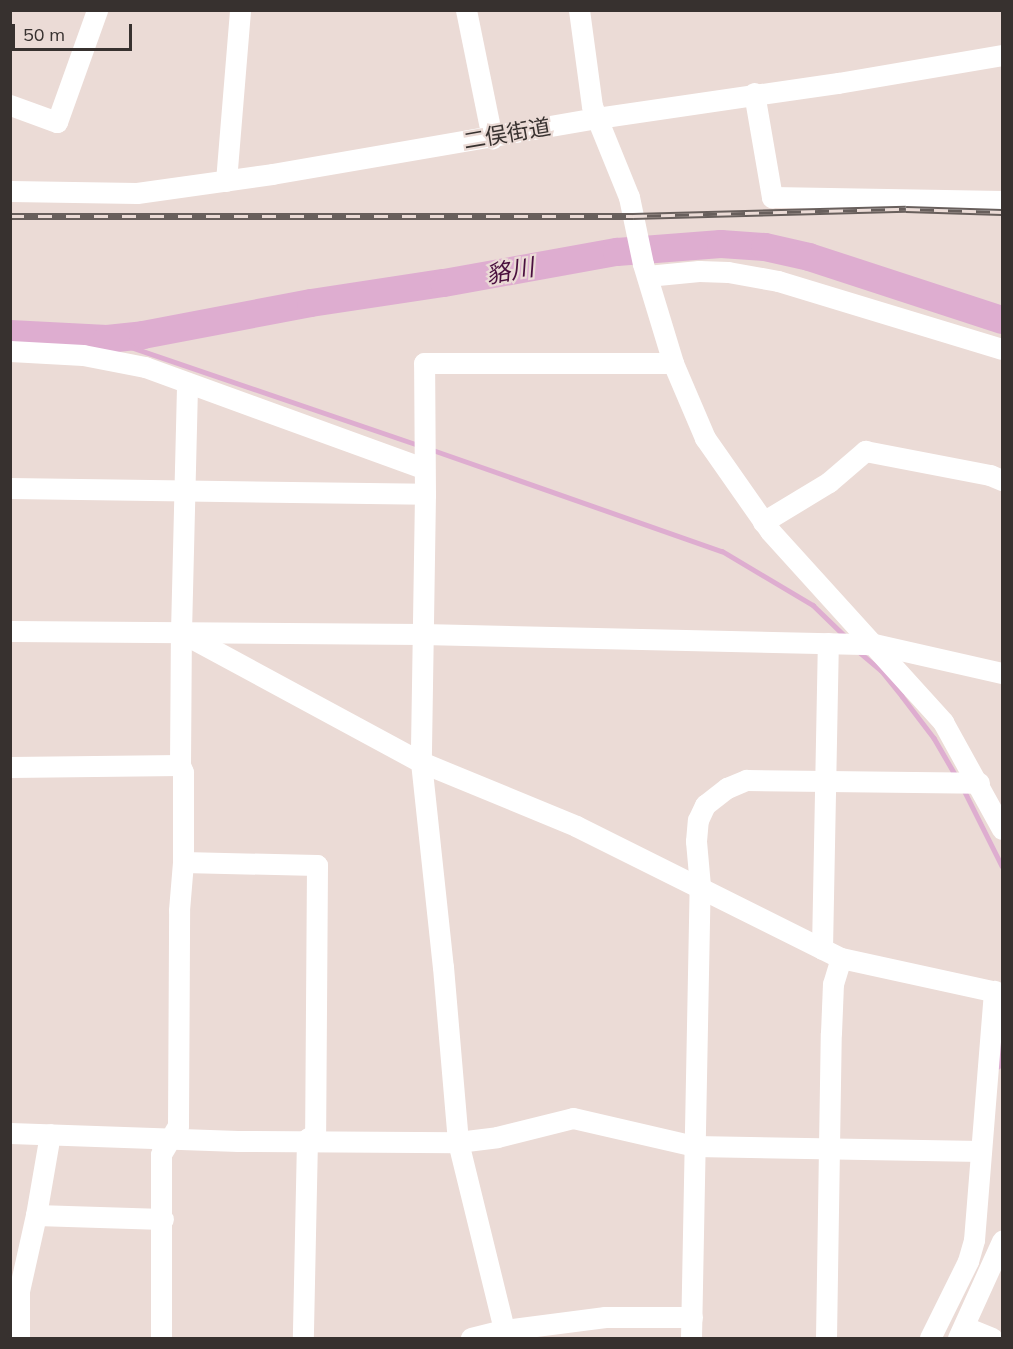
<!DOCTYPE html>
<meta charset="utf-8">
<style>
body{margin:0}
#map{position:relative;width:1013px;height:1349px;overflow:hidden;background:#ebdbd6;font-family:Mulish,"Noto Sans JP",sans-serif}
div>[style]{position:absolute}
.stream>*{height:4.5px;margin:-2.25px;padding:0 2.25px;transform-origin:2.25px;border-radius:2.25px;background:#deadd0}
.river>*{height:28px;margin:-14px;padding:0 14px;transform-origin:14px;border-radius:14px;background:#deadd0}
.minor>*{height:21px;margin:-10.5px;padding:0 10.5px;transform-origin:10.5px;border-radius:10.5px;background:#fff}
.rail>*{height:7px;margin-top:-3.5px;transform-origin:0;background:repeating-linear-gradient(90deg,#ebdbd6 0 14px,#685f5c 0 28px);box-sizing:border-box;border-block:2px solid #685f5c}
span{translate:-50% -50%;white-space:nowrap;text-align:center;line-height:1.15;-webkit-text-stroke:4.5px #ebdbd6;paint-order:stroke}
.street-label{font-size:22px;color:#37312f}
.water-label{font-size:24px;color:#4a103f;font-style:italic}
.frame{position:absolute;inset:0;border:12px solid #37312f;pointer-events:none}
.scale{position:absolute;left:12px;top:24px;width:120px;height:27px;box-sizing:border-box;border:3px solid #37312f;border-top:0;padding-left:8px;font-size:18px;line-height:21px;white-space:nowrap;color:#37312f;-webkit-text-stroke:4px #ebdbd6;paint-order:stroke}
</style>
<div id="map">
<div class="stream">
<i style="left:107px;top:339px;width:330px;rotate:18.8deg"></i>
<i style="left:430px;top:449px;width:309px;rotate:19.3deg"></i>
<i style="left:722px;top:551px;width:106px;rotate:30.7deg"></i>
<i style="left:813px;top:605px;width:45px;rotate:44.1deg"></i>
<i style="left:858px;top:651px;width:30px;rotate:40deg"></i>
<i style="left:881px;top:670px;width:33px;rotate:51deg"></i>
<i style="left:902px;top:696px;width:53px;rotate:52.7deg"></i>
<i style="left:934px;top:738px;width:44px;rotate:59.9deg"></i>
<i style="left:963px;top:788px;width:87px;rotate:63.4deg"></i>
<i style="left:998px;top:1067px;width:37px;rotate:-84deg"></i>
</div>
<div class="river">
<i style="left:10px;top:334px;width:97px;rotate:3deg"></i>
<i style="left:107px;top:339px;width:36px;rotate:-6deg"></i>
<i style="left:143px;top:335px;width:171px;rotate:-10.8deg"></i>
<i style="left:311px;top:303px;width:134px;rotate:-8.6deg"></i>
<i style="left:444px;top:283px;width:176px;rotate:-10.2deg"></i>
<i style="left:617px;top:252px;width:104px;rotate:-4.4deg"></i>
<i style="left:721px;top:244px;width:44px;rotate:3.9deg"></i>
<i style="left:765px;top:247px;width:45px;rotate:12.8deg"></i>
<i style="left:809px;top:257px;width:203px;rotate:18.1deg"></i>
</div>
<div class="minor">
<i style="left:466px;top:10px;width:131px;rotate:78.5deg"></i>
<i style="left:579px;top:10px;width:97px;rotate:82.3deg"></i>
<i style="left:592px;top:106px;width:98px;rotate:67.9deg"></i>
<i style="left:629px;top:197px;width:68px;rotate:78.2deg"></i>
<i style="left:643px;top:264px;width:103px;rotate:73.1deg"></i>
<i style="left:673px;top:363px;width:82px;rotate:66.9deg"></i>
<i style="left:705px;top:438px;width:113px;rotate:55deg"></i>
<i style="left:770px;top:531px;width:258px;rotate:47.8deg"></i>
<i style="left:943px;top:722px;width:122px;rotate:61.1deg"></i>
<i style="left:754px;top:93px;width:106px;rotate:80.2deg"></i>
<i style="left:772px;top:197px;width:230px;rotate:1deg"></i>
<i style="left:10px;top:105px;width:50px;rotate:19.9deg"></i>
<i style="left:57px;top:122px;width:119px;rotate:-70.3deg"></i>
<i style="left:226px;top:181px;width:172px;rotate:-85.3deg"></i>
<i style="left:10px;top:191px;width:127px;rotate:0.9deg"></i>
<i style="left:137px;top:193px;width:136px;rotate:-8deg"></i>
<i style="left:272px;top:174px;width:330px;rotate:-9.8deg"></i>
<i style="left:597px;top:118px;width:244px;rotate:-8.3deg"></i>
<i style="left:838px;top:83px;width:166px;rotate:-9.7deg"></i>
<i style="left:647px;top:276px;width:52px;rotate:-5.5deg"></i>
<i style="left:699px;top:271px;width:29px;rotate:2deg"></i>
<i style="left:728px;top:272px;width:51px;rotate:10.2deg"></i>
<i style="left:778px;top:281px;width:234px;rotate:16.9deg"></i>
<i style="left:10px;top:351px;width:73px;rotate:3.1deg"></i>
<i style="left:83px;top:355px;width:63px;rotate:11deg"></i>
<i style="left:145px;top:367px;width:296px;rotate:20deg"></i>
<i style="left:10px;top:488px;width:415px;rotate:0.8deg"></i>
<i style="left:425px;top:494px;width:131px;rotate:-90.4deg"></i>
<i style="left:424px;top:363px;width:249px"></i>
<i style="left:425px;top:494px;width:268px;rotate:90.9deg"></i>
<i style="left:421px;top:762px;width:206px;rotate:83.9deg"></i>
<i style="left:443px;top:967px;width:176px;rotate:85.1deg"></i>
<i style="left:458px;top:1142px;width:202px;rotate:76.2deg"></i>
<i style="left:763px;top:522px;width:77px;rotate:-31.2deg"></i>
<i style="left:829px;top:482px;width:48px;rotate:-40.7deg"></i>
<i style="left:865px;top:451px;width:127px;rotate:10.9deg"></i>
<i style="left:990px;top:475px;width:13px;rotate:23deg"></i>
<i style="left:10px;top:631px;width:412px;rotate:0.4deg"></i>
<i style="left:422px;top:634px;width:452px;rotate:1.3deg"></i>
<i style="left:874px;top:644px;width:131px;rotate:12.8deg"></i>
<i style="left:184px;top:634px;width:269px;rotate:28.4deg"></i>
<i style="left:421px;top:762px;width:168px;rotate:22.4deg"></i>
<i style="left:576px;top:826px;width:296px;rotate:26.5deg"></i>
<i style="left:841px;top:958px;width:165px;rotate:12.3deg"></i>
<i style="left:10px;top:767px;width:170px;rotate:-0.7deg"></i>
<i style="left:183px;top:862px;width:134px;rotate:1.3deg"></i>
<i style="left:317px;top:865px;width:269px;rotate:90.4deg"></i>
<i style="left:315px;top:1134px;width:9px;rotate:148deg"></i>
<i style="left:307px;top:1139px;width:199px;rotate:91.2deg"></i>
<i style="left:822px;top:949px;width:306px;rotate:-88.9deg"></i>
<i style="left:10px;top:1133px;width:228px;rotate:2deg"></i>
<i style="left:238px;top:1141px;width:220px;rotate:0.3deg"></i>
<i style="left:458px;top:1142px;width:39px;rotate:-7deg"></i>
<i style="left:497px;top:1137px;width:78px;rotate:-14deg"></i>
<i style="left:573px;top:1118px;width:124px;rotate:13deg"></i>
<i style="left:694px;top:1146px;width:287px;rotate:1deg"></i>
<i style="left:36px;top:1215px;width:127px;rotate:1.8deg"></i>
<i style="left:965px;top:1327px;width:29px;rotate:22deg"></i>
<i style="left:19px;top:1338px;width:47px;rotate:-90deg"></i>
<i style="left:19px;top:1291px;width:78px;rotate:-77.4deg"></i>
<i style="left:36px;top:1215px;width:82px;rotate:-80.2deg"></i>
<i style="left:161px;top:1338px;width:184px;rotate:-90deg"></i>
<i style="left:161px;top:1154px;width:33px;rotate:-59deg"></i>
<i style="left:178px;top:1126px;width:216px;rotate:-89.7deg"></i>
<i style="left:179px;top:910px;width:48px;rotate:-85.2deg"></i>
<i style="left:183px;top:862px;width:90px;rotate:-90deg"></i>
<i style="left:183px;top:772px;width:8px;rotate:-113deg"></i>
<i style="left:180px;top:765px;width:133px;rotate:-89.6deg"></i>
<i style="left:181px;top:632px;width:249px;rotate:-88.6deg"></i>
<i style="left:471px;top:1338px;width:34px;rotate:-14deg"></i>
<i style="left:504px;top:1330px;width:102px;rotate:-7.3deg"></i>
<i style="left:605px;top:1317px;width:87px"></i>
<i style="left:691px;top:1338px;width:452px;rotate:-88.9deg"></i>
<i style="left:700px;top:886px;width:45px;rotate:-95.1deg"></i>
<i style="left:696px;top:841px;width:21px;rotate:-85deg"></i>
<i style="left:698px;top:820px;width:17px;rotate:-65deg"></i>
<i style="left:705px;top:805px;width:28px;rotate:-38deg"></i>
<i style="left:727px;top:788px;width:21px;rotate:-23deg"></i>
<i style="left:746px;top:780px;width:233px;rotate:0.7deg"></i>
<i style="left:826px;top:1338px;width:305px;rotate:-89.1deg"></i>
<i style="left:831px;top:1033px;width:49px;rotate:-87.7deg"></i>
<i style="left:833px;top:984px;width:27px;rotate:-73deg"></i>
<i style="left:930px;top:1338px;width:86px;rotate:-63.7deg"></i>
<i style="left:968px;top:1261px;width:22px;rotate:-74deg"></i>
<i style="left:974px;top:1240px;width:250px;rotate:-85.4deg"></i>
<i style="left:958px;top:1338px;width:107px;rotate:-65.6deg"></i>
</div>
<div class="rail">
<i style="left:10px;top:216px;width:623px"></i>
<i style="left:633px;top:216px;width:273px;rotate:-1.5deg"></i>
<i style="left:906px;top:209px;width:96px;rotate:1.8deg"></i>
</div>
<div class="street-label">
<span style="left:507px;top:134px;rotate:-10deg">二俣街道</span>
</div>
<div class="water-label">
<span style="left:510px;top:271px;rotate:-10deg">貉川</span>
</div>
<div class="frame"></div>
<div class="scale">50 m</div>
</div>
